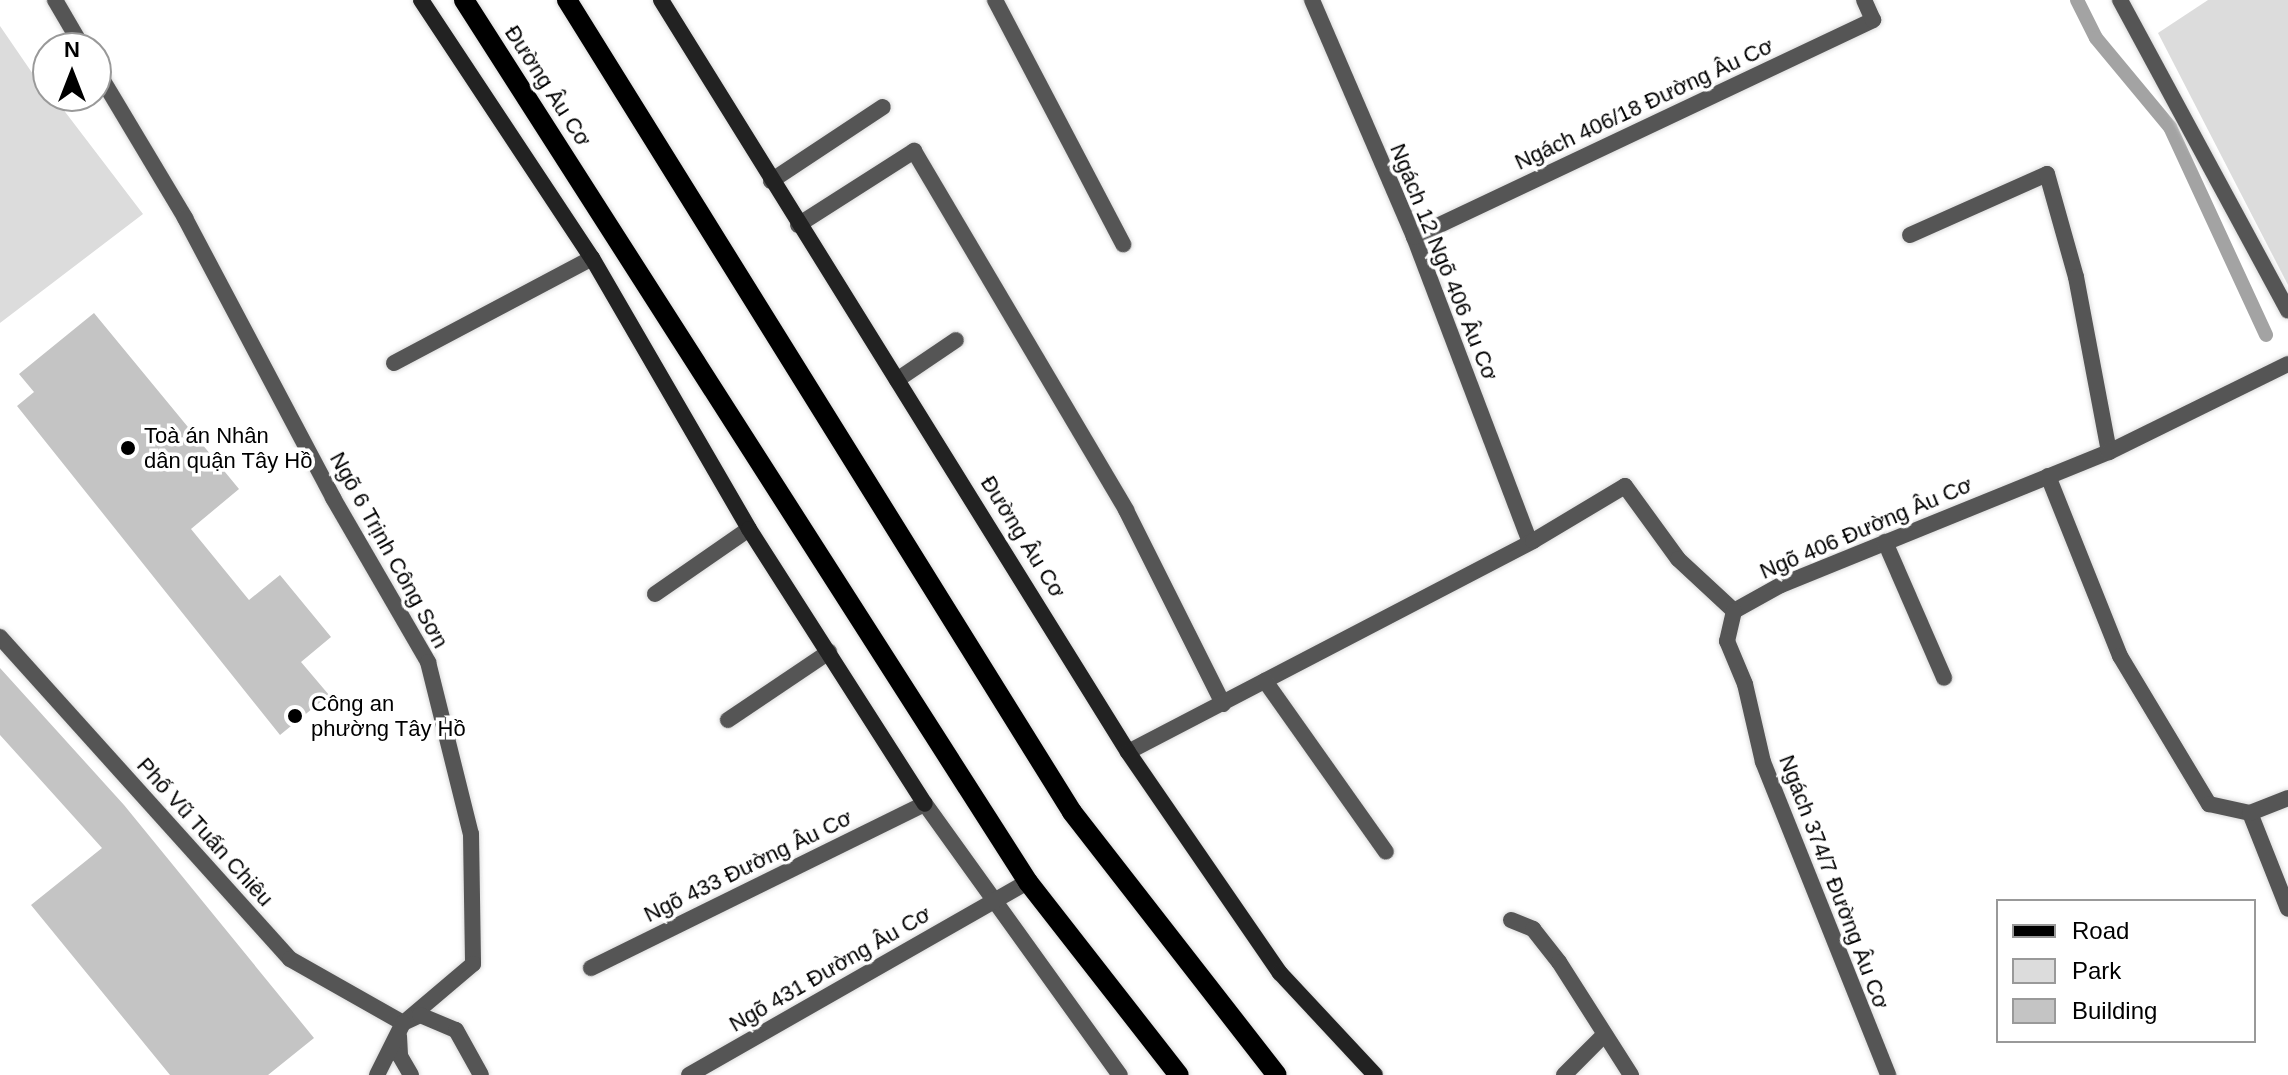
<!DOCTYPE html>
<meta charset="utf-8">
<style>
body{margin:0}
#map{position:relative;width:2288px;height:1075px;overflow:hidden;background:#fff;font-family:Helvetica,sans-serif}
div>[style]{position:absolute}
.green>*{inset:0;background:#dcdcdc}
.stream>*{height:14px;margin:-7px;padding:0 7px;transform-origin:7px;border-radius:7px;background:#a3a3a3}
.building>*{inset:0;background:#c4c4c4}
.roads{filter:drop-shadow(0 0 2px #dbdbdb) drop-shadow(0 0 2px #dbdbdb)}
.lane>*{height:16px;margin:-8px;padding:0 8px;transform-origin:8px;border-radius:8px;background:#555}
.street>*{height:16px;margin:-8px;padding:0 8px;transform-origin:8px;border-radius:8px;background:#555}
.secondary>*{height:16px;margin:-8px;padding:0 8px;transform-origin:8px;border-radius:8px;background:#222}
.primary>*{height:20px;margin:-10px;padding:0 10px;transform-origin:10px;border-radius:10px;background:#000}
.dots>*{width:22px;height:22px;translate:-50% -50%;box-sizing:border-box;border:4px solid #fff;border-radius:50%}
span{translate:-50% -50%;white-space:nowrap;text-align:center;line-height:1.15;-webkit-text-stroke:7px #fff;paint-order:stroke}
.street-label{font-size:22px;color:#000}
.poi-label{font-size:22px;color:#000}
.left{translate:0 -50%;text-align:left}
.legend{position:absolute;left:1996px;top:899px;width:260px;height:144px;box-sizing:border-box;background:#fff;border:2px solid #999;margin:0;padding:10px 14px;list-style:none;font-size:24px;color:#000}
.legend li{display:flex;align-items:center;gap:16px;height:40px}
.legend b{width:40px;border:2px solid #999}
.north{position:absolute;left:32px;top:32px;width:80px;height:80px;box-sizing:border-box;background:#fff;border:2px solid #999;border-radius:50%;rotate:0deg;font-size:22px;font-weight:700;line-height:32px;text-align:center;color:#000}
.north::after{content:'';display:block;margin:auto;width:28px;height:36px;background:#000;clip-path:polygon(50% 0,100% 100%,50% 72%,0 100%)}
</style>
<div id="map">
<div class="green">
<i style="clip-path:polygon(2208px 0,2288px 0,2288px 285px,2158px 33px)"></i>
<i style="clip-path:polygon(0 26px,48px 96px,53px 96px,143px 214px,0 323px)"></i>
</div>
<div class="stream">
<i style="left:2077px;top:0;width:42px;rotate:63.4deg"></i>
<i style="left:2096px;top:38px;width:116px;rotate:50.3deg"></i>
<i style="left:2170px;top:127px;width:229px;rotate:65.2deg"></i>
</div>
<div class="building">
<i style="clip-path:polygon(94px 313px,239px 489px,191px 529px,249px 600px,280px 575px,331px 637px,301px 662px,329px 695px,280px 735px,17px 406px,34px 392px,19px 374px)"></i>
<i style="clip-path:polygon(0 668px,124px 805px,314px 1038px,268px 1075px,170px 1075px,31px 905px,102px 848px,0 735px)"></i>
</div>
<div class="roads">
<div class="lane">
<i style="left:55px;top:0;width:56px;rotate:59.7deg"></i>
<i style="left:1312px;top:0;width:258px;rotate:66.7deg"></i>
<i style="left:1414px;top:237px;width:326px;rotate:69.2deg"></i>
<i style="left:96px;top:69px;width:174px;rotate:59.1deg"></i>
<i style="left:185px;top:218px;width:317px;rotate:62.1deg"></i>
<i style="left:333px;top:498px;width:190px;rotate:59.9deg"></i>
<i style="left:428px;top:662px;width:177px;rotate:76deg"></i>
<i style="left:471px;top:834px;width:130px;rotate:89.1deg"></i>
<i style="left:473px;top:964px;width:87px;rotate:139.7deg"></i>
<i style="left:1414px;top:237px;width:508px;rotate:-25.3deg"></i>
<i style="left:1873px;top:20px;width:22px;rotate:-114deg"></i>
<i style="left:897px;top:380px;width:71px;rotate:-34.1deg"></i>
<i style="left:1126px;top:510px;width:217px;rotate:63.4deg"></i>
<i style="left:1128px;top:752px;width:457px;rotate:-27.5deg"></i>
<i style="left:1533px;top:541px;width:107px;rotate:-30.9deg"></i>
</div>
<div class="street">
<i style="left:995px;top:0;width:276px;rotate:62.3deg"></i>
<i style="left:2120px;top:0;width:353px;rotate:61.6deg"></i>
<i style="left:771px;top:181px;width:134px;rotate:-33.5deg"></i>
<i style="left:798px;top:225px;width:138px;rotate:-32.5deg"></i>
<i style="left:914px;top:151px;width:417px;rotate:59.4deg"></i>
<i style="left:1910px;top:235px;width:150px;rotate:-24deg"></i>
<i style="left:2047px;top:174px;width:107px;rotate:74.3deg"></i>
<i style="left:2076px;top:277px;width:178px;rotate:79.3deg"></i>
<i style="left:394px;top:363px;width:224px;rotate:-27.9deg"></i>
<i style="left:2048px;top:476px;width:194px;rotate:68.2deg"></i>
<i style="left:2120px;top:656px;width:173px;rotate:59deg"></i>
<i style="left:2209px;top:804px;width:42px;rotate:12.4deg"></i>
<i style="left:2250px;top:813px;width:103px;rotate:68.4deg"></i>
<i style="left:1625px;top:486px;width:90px;rotate:54deg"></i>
<i style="left:1678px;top:559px;width:76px;rotate:42.9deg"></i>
<i style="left:1734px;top:611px;width:54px;rotate:-29deg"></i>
<i style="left:1781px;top:585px;width:354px;rotate:-22.1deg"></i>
<i style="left:2109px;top:452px;width:199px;rotate:-26.2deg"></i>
<i style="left:1885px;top:542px;width:148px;rotate:66.5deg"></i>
<i style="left:655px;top:594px;width:114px;rotate:-34.7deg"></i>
<i style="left:1734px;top:611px;width:31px;rotate:103deg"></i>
<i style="left:1727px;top:641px;width:47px;rotate:67.3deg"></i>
<i style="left:1745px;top:684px;width:80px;rotate:77deg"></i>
<i style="left:1763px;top:762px;width:337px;rotate:68.2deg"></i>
<i style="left:0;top:637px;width:433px;rotate:48deg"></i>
<i style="left:290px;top:959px;width:130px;rotate:29.5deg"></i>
<i style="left:1265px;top:681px;width:209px;rotate:54.7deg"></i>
<i style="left:728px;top:720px;width:122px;rotate:-34deg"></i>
<i style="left:2250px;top:813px;width:41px;rotate:-21.5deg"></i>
<i style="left:1511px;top:920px;width:24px;rotate:22deg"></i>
<i style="left:1533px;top:929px;width:42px;rotate:51.8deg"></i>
<i style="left:1559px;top:962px;width:134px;rotate:57.5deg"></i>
<i style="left:591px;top:968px;width:372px;rotate:-26.2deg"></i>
<i style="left:925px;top:804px;width:334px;rotate:54.3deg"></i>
<i style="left:403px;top:1023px;width:19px;rotate:-25deg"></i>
<i style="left:420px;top:1015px;width:39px;rotate:23deg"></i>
<i style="left:456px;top:1030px;width:51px;rotate:60.9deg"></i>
<i style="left:399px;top:1036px;width:20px;rotate:87deg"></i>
<i style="left:400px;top:1056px;width:22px;rotate:60deg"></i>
<i style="left:377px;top:1075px;width:58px;rotate:-63.4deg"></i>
<i style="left:689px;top:1075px;width:390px;rotate:-29.7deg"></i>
<i style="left:1564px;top:1075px;width:57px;rotate:-45deg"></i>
</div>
<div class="secondary">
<i style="left:421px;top:0;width:310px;rotate:56.5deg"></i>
<i style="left:592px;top:258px;width:313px;rotate:59.9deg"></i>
<i style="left:749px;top:529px;width:326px;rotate:57.4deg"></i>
<i style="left:661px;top:0;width:885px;rotate:58.16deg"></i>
<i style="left:1128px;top:752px;width:268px;rotate:55.5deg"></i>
<i style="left:1280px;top:973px;width:139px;rotate:47deg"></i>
</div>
<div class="primary">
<i style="left:464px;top:0;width:1047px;rotate:57.4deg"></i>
<i style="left:1028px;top:882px;width:245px;rotate:52deg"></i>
<i style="left:567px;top:0;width:956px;rotate:58.12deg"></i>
<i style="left:1072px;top:812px;width:333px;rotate:52.1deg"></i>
</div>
</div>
<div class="dots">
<i style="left:128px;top:448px;background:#000"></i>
<i style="left:295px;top:716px;background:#000"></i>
</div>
<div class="street-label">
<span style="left:548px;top:86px;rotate:57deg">Đường Âu Cơ</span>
<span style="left:1644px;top:104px;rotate:-25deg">Ngách 406/18 Đường Âu Cơ</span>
<span style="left:1444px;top:262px;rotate:68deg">Ngách 12 Ngõ 406 Âu Cơ</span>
<span style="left:1866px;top:528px;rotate:-23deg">Ngõ 406 Đường Âu Cơ</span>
<span style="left:1023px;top:537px;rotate:58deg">Đường Âu Cơ</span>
<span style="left:389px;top:550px;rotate:61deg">Ngõ 6 Trịnh Công Sơn</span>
<span style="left:205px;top:832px;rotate:48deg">Phố Vũ Tuấn Chiêu</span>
<span style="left:748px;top:866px;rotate:-26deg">Ngõ 433 Đường Âu Cơ</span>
<span style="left:1834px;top:882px;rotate:69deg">Ngách 374/7 Đường Âu Cơ</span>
<span style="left:830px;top:969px;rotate:-30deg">Ngõ 431 Đường Âu Cơ</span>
</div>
<div class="poi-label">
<span class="left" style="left:144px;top:448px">Toà án Nhân<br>dân quận Tây Hồ</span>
<span class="left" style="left:311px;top:716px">Công an<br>phường Tây Hồ</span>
</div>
<ul class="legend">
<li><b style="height:10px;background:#000"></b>Road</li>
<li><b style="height:22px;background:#dcdcdc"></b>Park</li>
<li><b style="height:22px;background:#c4c4c4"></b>Building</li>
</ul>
<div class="north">N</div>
</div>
